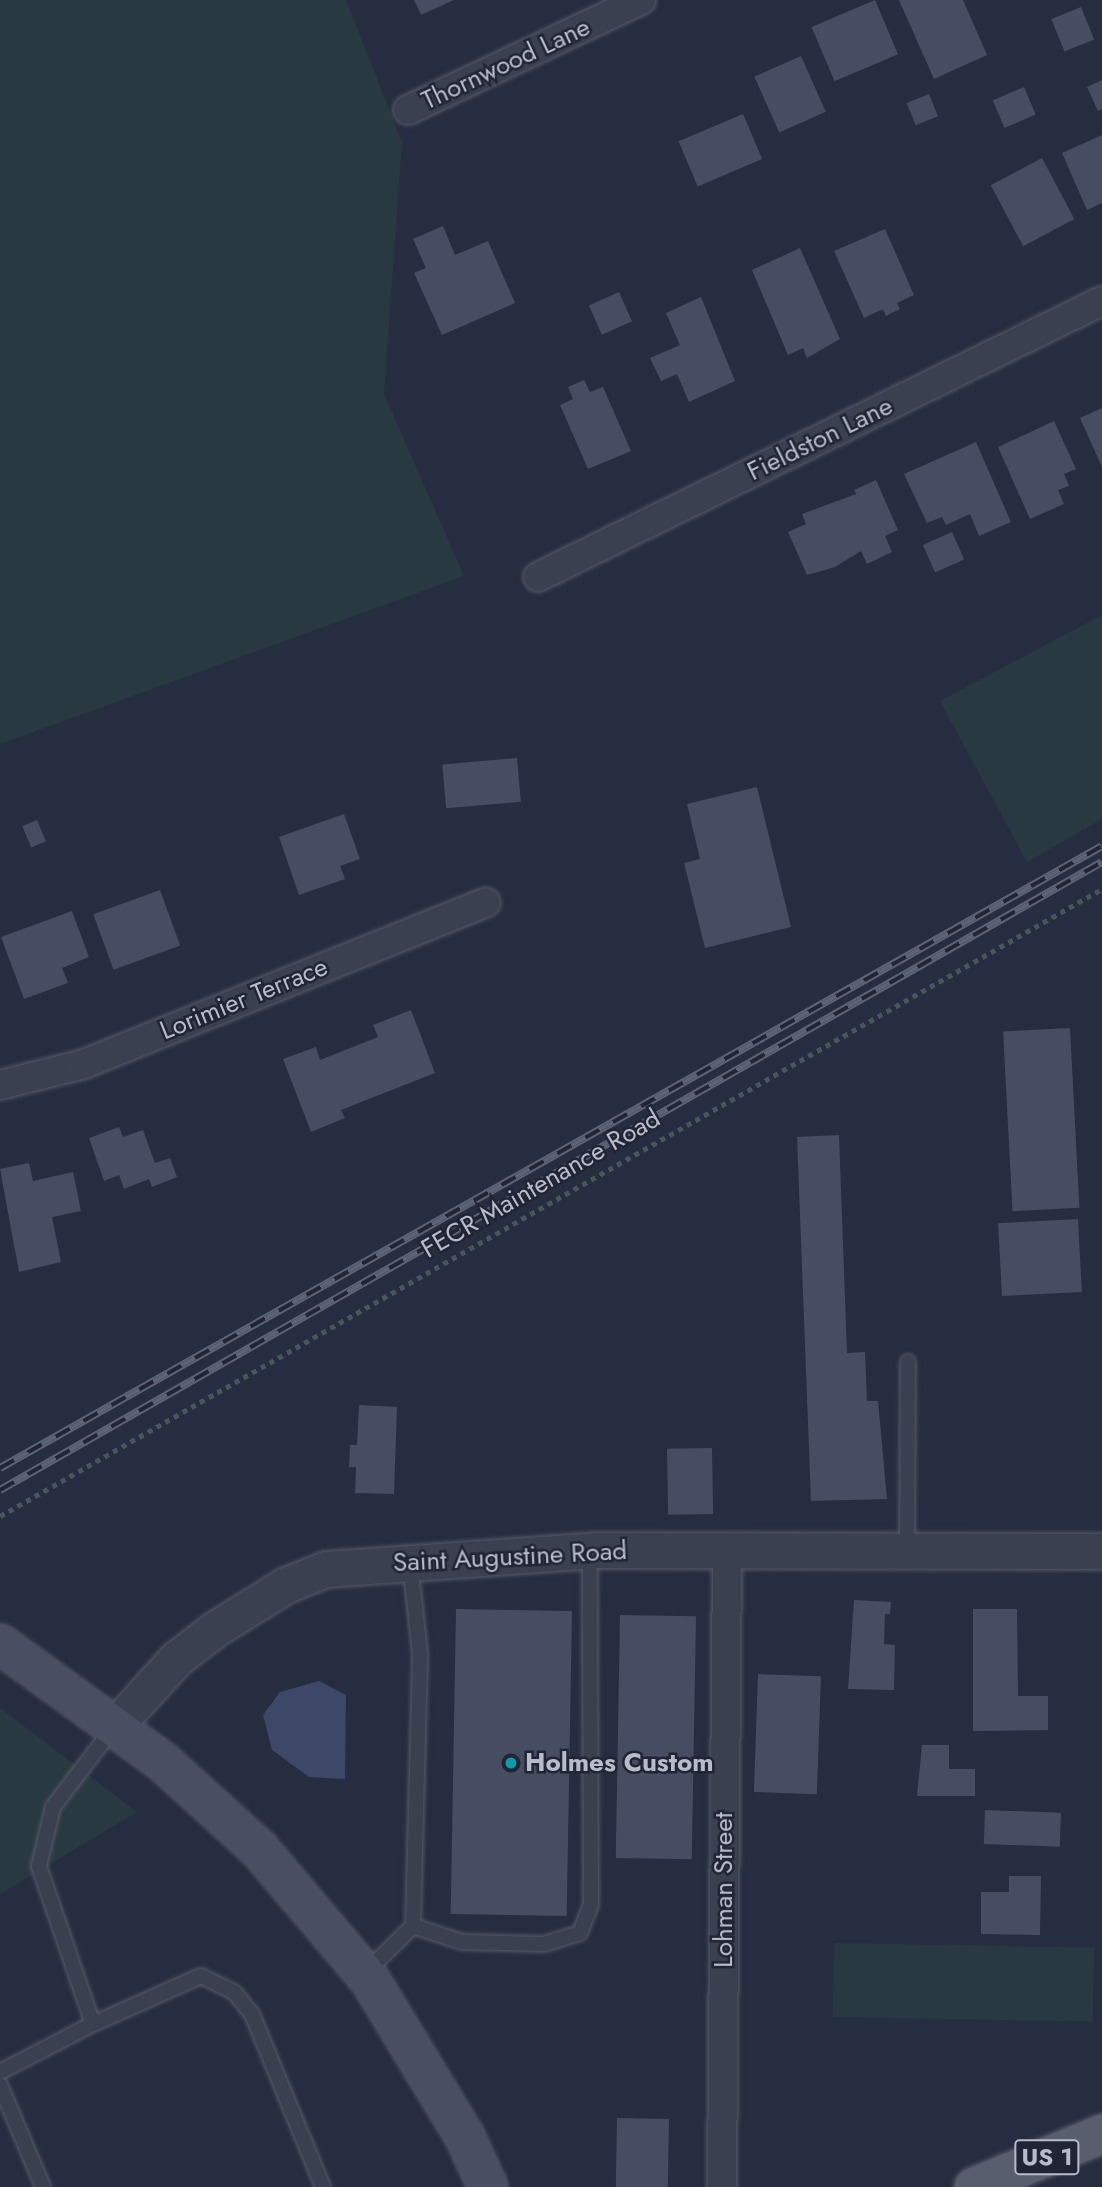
<!DOCTYPE html>
<style>
body{margin:0}
#map{position:relative;width:1102px;height:2187px;overflow:hidden;background:#272d40;font-family:Jost,sans-serif}
div>[style]{position:absolute}
.green>*{inset:0;background:#293941;transform-origin:0 0}
.water>*{inset:0;background:#3d4767}
.building>*{inset:0;background:#464c61;transform-origin:0 0}
.path>*{height:4.5px;margin-top:-2.25px;transform-origin:0;background:repeating-linear-gradient(90deg,#47565d 0 5px,transparent 0 10px)}
.roads{filter:drop-shadow(0 0 2px #565a6a) drop-shadow(0 0 2px #565a6a)}
.service>*{height:14px;margin:-7px;padding:0 7px;transform-origin:7px;border-radius:7px;background:#3b4050}
.minor>*{height:28px;margin:-14px;padding:0 14px;transform-origin:14px;border-radius:14px;background:#3b4050}
.tertiary>*{height:35px;margin:-17.5px;padding:0 17.5px;transform-origin:17.5px;border-radius:17.5px;background:#3b4050}
.secondary>*{height:38px;margin:-19px;padding:0 19px;transform-origin:19px;border-radius:19px;background:#494e62}
.primary>*{height:38px;margin:-19px;padding:0 19px;transform-origin:19px;border-radius:19px;background:#595e6f}
.rail>*{height:8px;margin-top:-4px;transform-origin:0;background:repeating-linear-gradient(90deg,#202435 0 16px,#5d6376 0 32px);box-sizing:border-box;border-block:2px solid #5d6376}
.dots>*{width:19px;height:19px;translate:-50% -50%;box-sizing:border-box;border:4px solid #202435;border-radius:50%}
span{translate:-50% -50%;white-space:nowrap;text-align:center;line-height:1.15;-webkit-text-stroke:5px #202435;paint-order:stroke}
.shield-label span{padding:2px 5px;background:#202435;border:2px solid;border-radius:5px;-webkit-text-stroke-width:0}
.shield-label{font-size:24px;color:#b7bbca;font-weight:700}
.street-label{font-size:26px;color:#b7bbca}
.poi-label{font-size:26px;color:#b7bbca;font-weight:700}
.left{translate:0 -50%;text-align:left}
</style>
<div id="map">
<div class="green">
<i style="clip-path:polygon(0 0,346px 0,402px 142px,384px 394px,464px 576px,0 744px)"></i>
<i style="clip-path:polygon(1102px 615px,1102px 819px,1027px 862px,940px 701px)"></i>
<i style="clip-path:polygon(0 1708px,137px 1812px,0 1894px)"></i>
<i style="left:834px;top:1943px;width:260px;height:74px;rotate:1deg"></i>
</div>
<div class="water">
<i style="clip-path:polygon(319px 1681px,346px 1695px,345px 1779px,309px 1777px,272px 1750px,263px 1715px,280px 1692px)"></i>
</div>
<div class="building">
<i style="clip-path:polygon(414px 0,454px 0,421px 15px)"></i>
<i style="left:875px;top:0;width:59px;height:69px;rotate:67deg"></i>
<i style="clip-path:polygon(899px 0,963px 0,987px 55px,934px 79px)"></i>
<i style="left:1081px;top:7px;width:35px;height:32px;rotate:68deg"></i>
<i style="left:801px;top:56px;width:61px;height:51px;rotate:66deg"></i>
<i style="clip-path:polygon(1102px 80px,1102px 109px,1098px 111px,1087px 87px)"></i>
<i style="left:1024px;top:87px;width:30px;height:34px;rotate:67deg"></i>
<i style="left:929px;top:94px;width:24px;height:24px;rotate:68deg"></i>
<i style="left:743px;top:114px;width:49px;height:70px;rotate:67deg"></i>
<i style="clip-path:polygon(1102px 135px,1102px 203px,1087px 210px,1062px 153px)"></i>
<i style="left:1042px;top:158px;width:69px;height:58px;rotate:62deg"></i>
<i style="clip-path:polygon(443px 226px,455px 255px,488px 241px,515px 303px,442px 335px,414px 273px,426px 268px,413px 239px)"></i>
<i style="clip-path:polygon(885px 229px,914px 295px,897px 303px,900px 309px,886px 316px,883px 309px,864px 318px,834px 251px)"></i>
<i style="clip-path:polygon(800px 248px,840px 339px,807px 358px,803px 348px,788px 355px,752px 270px)"></i>
<i style="left:619px;top:292px;width:32px;height:33px;rotate:66deg"></i>
<i style="clip-path:polygon(701px 297px,735px 381px,689px 402px,677px 374px,661px 381px,650px 358px,680px 345px,666px 313px)"></i>
<i style="clip-path:polygon(584px 380px,590px 392px,603px 387px,631px 451px,588px 469px,560px 405px,573px 399px,568px 387px)"></i>
<i style="clip-path:polygon(1102px 408px,1102px 467px,1080px 418px)"></i>
<i style="clip-path:polygon(1054px 421px,1076px 469px,1064px 474px,1069px 486px,1058px 490px,1064px 504px,1030px 519px,998px 447px)"></i>
<i style="clip-path:polygon(976px 442px,1011px 522px,979px 536px,970px 514px,946px 525px,942px 517px,927px 523px,904px 474px)"></i>
<i style="clip-path:polygon(876px 480px,898px 530px,885px 536px,892px 552px,867px 564px,861px 551px,835px 567px,807px 575px,788px 532px,806px 524px,802px 514px,856px 494px,854px 490px)"></i>
<i style="left:952px;top:532px;width:30px;height:32px;rotate:66deg"></i>
<i style="left:517px;top:758px;width:44px;height:75px;rotate:85deg"></i>
<i style="clip-path:polygon(757px 787px,791px 927px,705px 948px,684px 863px,700px 859px,687px 804px)"></i>
<i style="clip-path:polygon(344px 814px,360px 859px,340px 866px,345px 879px,299px 895px,279px 837px)"></i>
<i style="left:37px;top:820px;width:23px;height:16px;rotate:67deg"></i>
<i style="left:160px;top:890px;width:59px;height:71px;rotate:70deg"></i>
<i style="clip-path:polygon(72px 911px,89px 957px,62px 968px,68px 983px,24px 999px,1px 937px)"></i>
<i style="clip-path:polygon(411px 1010px,435px 1073px,341px 1110px,345px 1118px,311px 1132px,283px 1059px,316px 1047px,320px 1060px,378px 1037px,373px 1025px)"></i>
<i style="left:1070px;top:1028px;width:180px;height:67px;rotate:87deg"></i>
<i style="clip-path:polygon(119px 1127px,123px 1137px,143px 1130px,155px 1163px,170px 1158px,177px 1177px,152px 1187px,149px 1179px,124px 1189px,119px 1175px,104px 1181px,89px 1138px)"></i>
<i style="clip-path:polygon(839px 1135px,847px 1353px,865px 1352px,867px 1401px,878px 1401px,887px 1499px,811px 1501px,797px 1137px)"></i>
<i style="clip-path:polygon(29px 1163px,33px 1181px,73px 1172px,81px 1211px,52px 1217px,61px 1262px,19px 1272px,0 1169px)"></i>
<i style="left:1078px;top:1219px;width:73px;height:80px;rotate:87deg"></i>
<i style="clip-path:polygon(359px 1405px,397px 1407px,394px 1494px,355px 1493px,356px 1467px,349px 1467px,350px 1445px,357px 1445px)"></i>
<i style="left:712px;top:1448px;width:66px;height:45px;rotate:89deg"></i>
<i style="clip-path:polygon(854px 1600px,891px 1602px,890px 1614px,885px 1614px,884px 1644px,895px 1645px,894px 1690px,848px 1689px)"></i>
<i style="left:456px;top:1609px;width:116px;height:305px;rotate:1deg"></i>
<i style="clip-path:polygon(973px 1609px,1017px 1609px,1018px 1696px,1048px 1696px,1048px 1730px,973px 1731px)"></i>
<i style="left:620px;top:1615px;width:76px;height:243px;rotate:1deg"></i>
<i style="left:758px;top:1674px;width:63px;height:118px;rotate:2deg"></i>
<i style="clip-path:polygon(922px 1745px,949px 1745px,949px 1769px,975px 1769px,975px 1796px,917px 1796px)"></i>
<i style="left:985px;top:1810px;width:76px;height:34px;rotate:2deg"></i>
<i style="clip-path:polygon(1009px 1876px,1041px 1876px,1040px 1935px,981px 1934px,981px 1892px,1009px 1892px)"></i>
<i style="left:617px;top:2118px;width:52px;height:69px;rotate:1deg"></i>
</div>
<div class="path">
<i style="left:0;top:1516px;width:1268px;rotate:-29.64deg"></i>
</div>
<div class="roads">
<div class="service">
<i style="left:907px;top:1550px;width:188px;rotate:-89.7deg"></i>
<i style="left:413px;top:1926px;width:52px;rotate:18.1deg"></i>
<i style="left:462px;top:1942px;width:82px;rotate:1.4deg"></i>
<i style="left:544px;top:1944px;width:38px;rotate:-17deg"></i>
<i style="left:580px;top:1933px;width:30px;rotate:-69deg"></i>
<i style="left:591px;top:1905px;width:354px;rotate:-90.2deg"></i>
<i style="left:366px;top:1972px;width:66px;rotate:-44.4deg"></i>
<i style="left:413px;top:1926px;width:273px;rotate:-88.5deg"></i>
<i style="left:420px;top:1653px;width:92px;rotate:-96.3deg"></i>
<i style="left:93px;top:2024px;width:118px;rotate:-24deg"></i>
<i style="left:201px;top:1976px;width:37px;rotate:26deg"></i>
<i style="left:234px;top:1992px;width:28px;rotate:51deg"></i>
<i style="left:252px;top:2014px;width:187px;rotate:67.7deg"></i>
<i style="left:0;top:2072px;width:105px;rotate:-27.3deg"></i>
<i style="left:93px;top:2024px;width:167px;rotate:-108.9deg"></i>
<i style="left:39px;top:1866px;width:61px;rotate:-76.7deg"></i>
<i style="left:53px;top:1807px;width:101px;rotate:-52.7deg"></i>
<i style="left:0;top:2085px;width:111px;rotate:67.1deg"></i>
</div>
<div class="minor">
<i style="left:408px;top:110px;width:258px;rotate:-25.3deg"></i>
<i style="left:538px;top:577px;width:628px;rotate:-26.08deg"></i>
<i style="left:0;top:1085px;width:87px;rotate:-14deg"></i>
<i style="left:84px;top:1064px;width:433px;rotate:-21.9deg"></i>
<i style="left:722px;top:2187px;width:635px;rotate:-89.55deg"></i>
</div>
<div class="tertiary">
<i style="left:115px;top:1726px;width:91px;rotate:-47.7deg"></i>
<i style="left:176px;top:1659px;width:49px;rotate:-37.6deg"></i>
<i style="left:215px;top:1629px;width:84px;rotate:-31.8deg"></i>
<i style="left:286px;top:1585px;width:43px;rotate:-21.8deg"></i>
<i style="left:326px;top:1569px;width:270px;rotate:-4deg"></i>
<i style="left:595px;top:1550px;width:507px;rotate:0.11deg"></i>
</div>
<div class="secondary">
<i style="left:0;top:1644px;width:201px;rotate:35.9deg"></i>
<i style="left:163px;top:1762px;width:130px;rotate:42.2deg"></i>
<i style="left:259px;top:1849px;width:172px;rotate:49.7deg"></i>
<i style="left:370px;top:1980px;width:184px;rotate:58.8deg"></i>
<i style="left:465px;top:2137px;width:55px;rotate:65.3deg"></i>
</div>
<div class="primary">
<i style="left:974px;top:2187px;width:139px;rotate:-22.5deg"></i>
</div>
</div>
<div class="rail">
<i style="left:0;top:1468px;width:1265px;rotate:-29.44deg"></i>
<i style="left:0;top:1490px;width:1268px;rotate:-29.68deg"></i>
</div>
<div class="dots">
<i style="left:511px;top:1763px;background:#0f9aa8"></i>
</div>
<div class="shield-label">
<span style="left:1047px;top:2157px">US 1</span>
</div>
<div class="street-label">
<span style="left:506px;top:64px;rotate:-25deg">Thornwood Lane</span>
<span style="left:820px;top:439px;rotate:-26deg">Fieldston Lane</span>
<span style="left:244px;top:999px;rotate:-22deg">Lorimier Terrace</span>
<span style="left:541px;top:1184px;rotate:-30deg">FECR Maintenance Road</span>
<span style="left:510px;top:1557px;rotate:-3deg">Saint Augustine Road</span>
<span style="left:724px;top:1890px;rotate:-90deg">Lohman Street</span>
</div>
<div class="poi-label">
<span class="left" style="left:525px;top:1763px">Holmes Custom</span>
</div>
</div>
